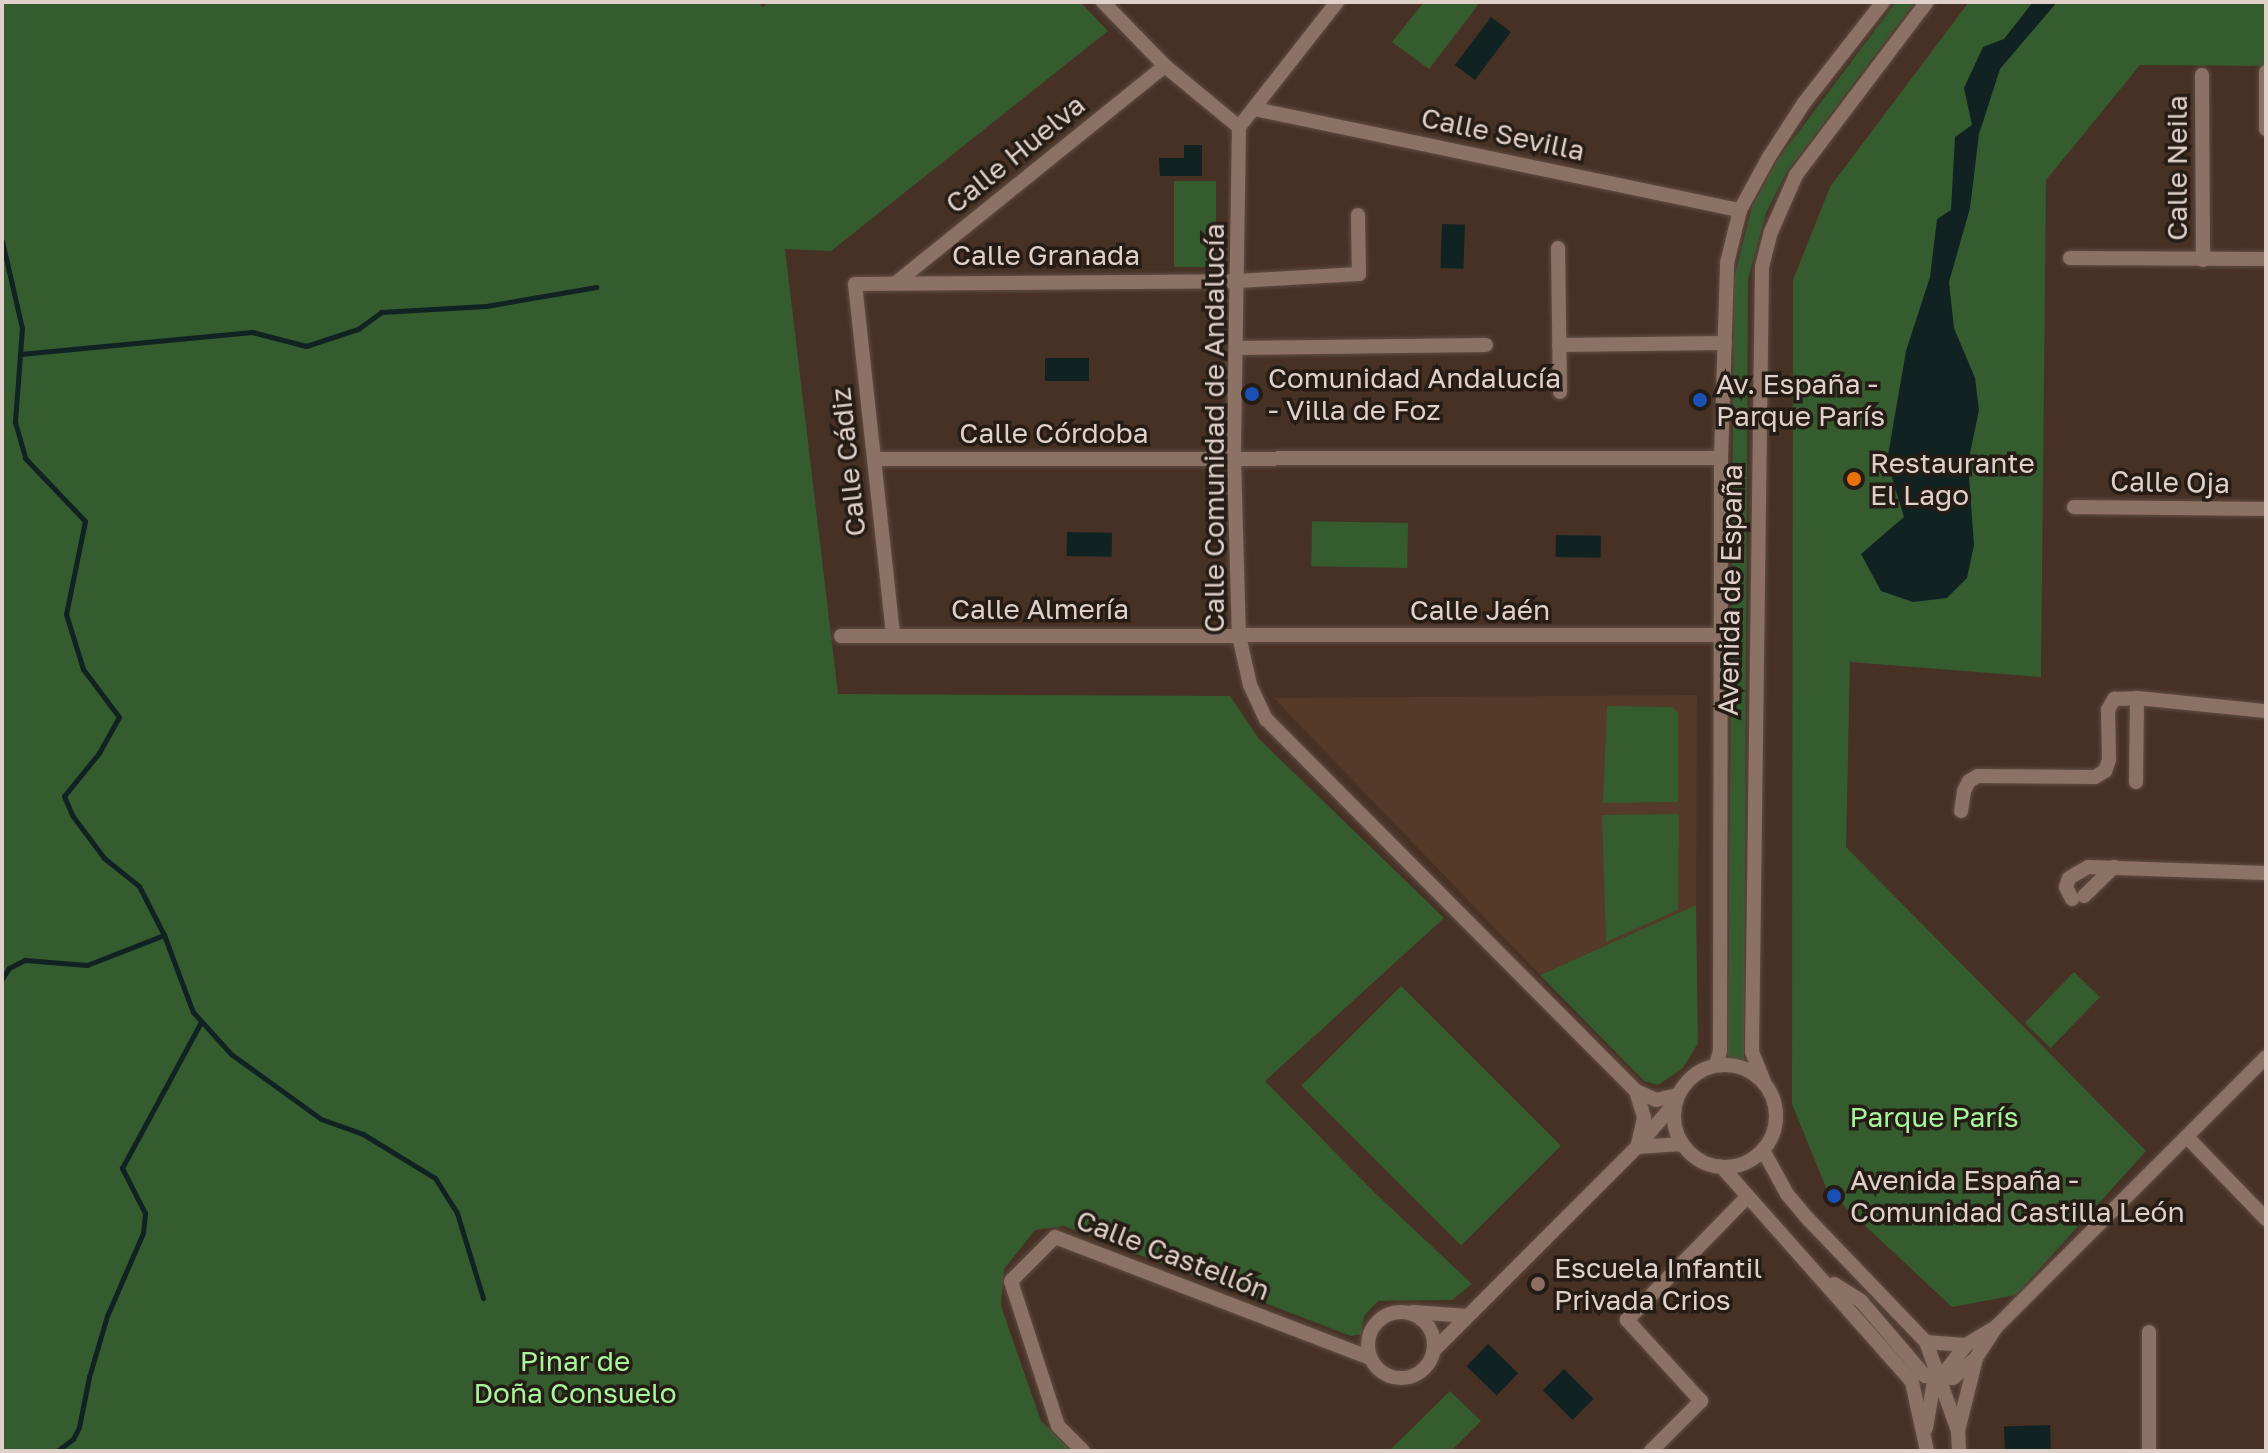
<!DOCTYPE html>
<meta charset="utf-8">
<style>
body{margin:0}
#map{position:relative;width:2268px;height:1453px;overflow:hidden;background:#473125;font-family:"Golos Text",sans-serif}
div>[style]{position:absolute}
.built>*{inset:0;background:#553929}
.green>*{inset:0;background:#345c2f;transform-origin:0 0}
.water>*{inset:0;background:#112223;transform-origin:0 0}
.stream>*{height:5px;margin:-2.5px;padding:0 2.5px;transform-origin:2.5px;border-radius:2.5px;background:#112223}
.roads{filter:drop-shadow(0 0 2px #5f4d42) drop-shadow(0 0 2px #5f4d42)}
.minor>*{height:14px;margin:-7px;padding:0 7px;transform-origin:7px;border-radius:7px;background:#8b7264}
.minor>.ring{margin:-7px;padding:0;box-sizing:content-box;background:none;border:14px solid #8b7264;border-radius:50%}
.dots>*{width:22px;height:22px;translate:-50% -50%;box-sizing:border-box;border:4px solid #261c16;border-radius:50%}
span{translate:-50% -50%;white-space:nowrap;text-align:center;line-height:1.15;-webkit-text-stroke:7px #261c16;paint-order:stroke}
.street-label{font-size:28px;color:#dfd1c9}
.poi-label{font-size:28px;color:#dfd1c9}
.left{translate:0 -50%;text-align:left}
.park-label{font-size:28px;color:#a6f79b}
.frame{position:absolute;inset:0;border:4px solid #dfd1c9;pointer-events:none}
</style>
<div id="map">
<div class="built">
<i style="clip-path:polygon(1697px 695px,1696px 905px,1540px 975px,1274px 698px)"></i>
</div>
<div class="green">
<i style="clip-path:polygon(2px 2px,757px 2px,763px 7px,770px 2px,1080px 2px,1108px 31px,831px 251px,785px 249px,838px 694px,1230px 696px,1259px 739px,1444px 918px,1265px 1081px,1375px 1193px,1472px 1284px,1452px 1300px,1378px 1301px,1364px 1316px,1361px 1334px,1351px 1336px,1064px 1226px,1035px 1230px,1004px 1269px,1001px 1306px,1041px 1421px,1072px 1451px,2px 1451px)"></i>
<i style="clip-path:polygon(1424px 2px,1474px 2px,1478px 5px,1429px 69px,1392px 42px)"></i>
<i style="clip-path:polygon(1896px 2px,1915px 2px,1786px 173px,1766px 213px,1748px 279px,1744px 1064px,1728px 1062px,1734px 278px,1752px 207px,1776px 162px)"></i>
<i style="clip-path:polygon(1969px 2px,2266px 2px,2266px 66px,2140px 65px,2046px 180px,2041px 677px,1850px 662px,1846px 847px,2146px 1151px,2016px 1295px,1952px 1307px,1827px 1190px,1792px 1104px,1793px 280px,1830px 187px)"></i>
<i style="left:1174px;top:181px;width:42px;height:86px"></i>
<i style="left:1408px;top:523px;width:45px;height:96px;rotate:91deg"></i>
<i style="clip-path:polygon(1607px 706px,1672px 707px,1678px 713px,1678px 802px,1603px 803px)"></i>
<i style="clip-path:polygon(1679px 814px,1678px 910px,1606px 942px,1602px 815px)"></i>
<i style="clip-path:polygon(1696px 905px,1698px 1043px,1683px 1068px,1658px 1085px,1644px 1081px,1540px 975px)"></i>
<i style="left:2074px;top:972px;width:36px;height:71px;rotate:44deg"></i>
<i style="left:1401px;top:986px;width:226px;height:141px;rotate:45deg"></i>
<i style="clip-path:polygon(1450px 1391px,1481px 1421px,1451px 1451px,1389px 1451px)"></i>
</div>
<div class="water">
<i style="clip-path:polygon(2033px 2px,2057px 2px,2000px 69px,1979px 134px,1970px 208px,1949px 282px,1954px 328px,1975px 378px,1979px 410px,1968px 463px,1974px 545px,1967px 578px,1947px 598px,1913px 602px,1881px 591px,1861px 554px,1904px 517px,1887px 461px,1906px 351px,1930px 277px,1937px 219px,1951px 210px,1955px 137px,1972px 125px,1964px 88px,1983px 47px,2004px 39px)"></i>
<i style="left:1491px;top:17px;width:25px;height:60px;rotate:37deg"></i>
<i style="clip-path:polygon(1184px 145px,1202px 145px,1202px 176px,1160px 176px,1159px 158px,1184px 158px)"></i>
<i style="left:1442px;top:224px;width:23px;height:44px;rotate:2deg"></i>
<i style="left:1045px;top:358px;width:44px;height:23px"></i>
<i style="left:1067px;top:532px;width:45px;height:24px;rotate:1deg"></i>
<i style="left:1556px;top:535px;width:45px;height:22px;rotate:1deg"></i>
<i style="left:1488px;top:1344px;width:42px;height:31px;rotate:44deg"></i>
<i style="left:1564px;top:1369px;width:42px;height:30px;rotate:45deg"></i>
<i style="left:2050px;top:1425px;width:24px;height:46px;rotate:88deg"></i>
</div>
<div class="stream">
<i style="left:2px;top:241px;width:89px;rotate:77.1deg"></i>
<i style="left:22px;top:328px;width:94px;rotate:94.3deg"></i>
<i style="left:15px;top:422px;width:37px;rotate:74deg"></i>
<i style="left:25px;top:458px;width:87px;rotate:46.4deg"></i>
<i style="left:85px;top:521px;width:95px;rotate:101.5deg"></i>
<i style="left:66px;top:614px;width:58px;rotate:72.8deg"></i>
<i style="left:83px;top:669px;width:60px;rotate:53.1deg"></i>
<i style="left:119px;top:717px;width:41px;rotate:119.1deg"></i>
<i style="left:99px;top:753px;width:55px;rotate:129.1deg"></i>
<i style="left:64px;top:796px;width:21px;rotate:67deg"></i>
<i style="left:72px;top:815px;width:54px;rotate:53.3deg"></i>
<i style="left:104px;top:858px;width:45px;rotate:38.7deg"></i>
<i style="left:139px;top:886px;width:55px;rotate:63deg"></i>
<i style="left:164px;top:935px;width:82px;rotate:69.4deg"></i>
<i style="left:193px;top:1012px;width:57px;rotate:47.9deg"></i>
<i style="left:231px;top:1054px;width:111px;rotate:35.8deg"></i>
<i style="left:321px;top:1119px;width:45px;rotate:19.7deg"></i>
<i style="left:363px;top:1134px;width:84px;rotate:31.4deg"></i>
<i style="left:435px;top:1178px;width:41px;rotate:57.8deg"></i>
<i style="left:457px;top:1213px;width:89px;rotate:73deg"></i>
<i style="left:20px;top:354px;width:233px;rotate:-5.4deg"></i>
<i style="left:252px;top:332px;width:56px;rotate:14.5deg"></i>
<i style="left:306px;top:346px;width:55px;rotate:-18.1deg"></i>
<i style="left:358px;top:329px;width:29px;rotate:-36deg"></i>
<i style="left:381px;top:312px;width:105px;rotate:-3.3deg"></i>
<i style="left:486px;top:306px;width:112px;rotate:-9.8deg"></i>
<i style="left:2px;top:979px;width:13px;rotate:-58deg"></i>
<i style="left:9px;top:968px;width:18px;rotate:-27deg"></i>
<i style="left:25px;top:960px;width:62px;rotate:4.6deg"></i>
<i style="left:87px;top:965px;width:83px;rotate:-21.3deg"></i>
<i style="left:57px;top:1451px;width:20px;rotate:-37deg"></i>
<i style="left:73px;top:1439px;width:13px;rotate:-63deg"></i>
<i style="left:79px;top:1427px;width:51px;rotate:-78.7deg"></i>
<i style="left:89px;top:1377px;width:64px;rotate:-73.6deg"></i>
<i style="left:107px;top:1316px;width:90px;rotate:-66.6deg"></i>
<i style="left:143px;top:1233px;width:20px;rotate:-84deg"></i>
<i style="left:145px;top:1213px;width:51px;rotate:-117.1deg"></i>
<i style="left:122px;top:1168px;width:166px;rotate:-61.6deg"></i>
</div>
<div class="roads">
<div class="minor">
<i style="left:1103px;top:2px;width:89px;rotate:45.9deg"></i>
<i style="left:1165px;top:66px;width:96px;rotate:39.5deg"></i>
<i style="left:1239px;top:127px;width:333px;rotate:90.9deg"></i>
<i style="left:1234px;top:460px;width:176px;rotate:88.4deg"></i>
<i style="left:1239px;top:636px;width:50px;rotate:77.3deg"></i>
<i style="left:1250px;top:685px;width:38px;rotate:65deg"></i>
<i style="left:1266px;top:719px;width:525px;rotate:45.15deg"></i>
<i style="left:1636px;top:1091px;width:22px;rotate:24deg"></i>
<i style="left:1656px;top:1100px;width:23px;rotate:-13deg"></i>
<i style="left:2266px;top:72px;width:57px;rotate:90deg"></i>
<i style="left:2202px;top:75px;width:185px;rotate:89.7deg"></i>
<i style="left:1255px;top:109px;width:495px;rotate:11.8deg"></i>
<i style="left:1239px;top:127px;width:159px;rotate:-51.9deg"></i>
<i style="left:1558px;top:248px;width:144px;rotate:89.2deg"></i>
<i style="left:2070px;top:258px;width:196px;rotate:0.3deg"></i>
<i style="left:897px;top:282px;width:344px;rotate:-38.9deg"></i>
<i style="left:1559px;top:345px;width:166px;rotate:-0.7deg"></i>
<i style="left:1236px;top:348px;width:250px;rotate:-0.7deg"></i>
<i style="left:874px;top:459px;width:847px;rotate:-0.07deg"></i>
<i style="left:2074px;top:507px;width:192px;rotate:0.6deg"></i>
<i style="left:893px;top:634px;width:352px;rotate:-96.2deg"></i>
<i style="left:855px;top:284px;width:382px;rotate:-0.4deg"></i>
<i style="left:1237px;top:281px;width:122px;rotate:-3.3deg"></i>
<i style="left:1359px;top:274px;width:59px;rotate:-91deg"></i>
<i style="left:841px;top:636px;width:880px;rotate:-0.07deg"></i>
<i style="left:2136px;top:782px;width:84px;rotate:-89.3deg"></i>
<i style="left:1961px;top:811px;width:20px;rotate:-81deg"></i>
<i style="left:1964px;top:791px;width:11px;rotate:-63deg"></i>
<i style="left:1969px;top:781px;width:10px;rotate:-29deg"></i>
<i style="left:1978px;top:776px;width:117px;rotate:0.5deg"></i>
<i style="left:2095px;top:777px;width:12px;rotate:-31deg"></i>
<i style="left:2105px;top:771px;width:12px;rotate:-70deg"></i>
<i style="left:2109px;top:760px;width:50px;rotate:-91.1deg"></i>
<i style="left:2108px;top:710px;width:13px;rotate:-61deg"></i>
<i style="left:2114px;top:699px;width:23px;rotate:-2deg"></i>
<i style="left:2137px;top:698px;width:130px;rotate:5.8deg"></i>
<i style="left:2084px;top:896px;width:42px;rotate:-44deg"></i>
<i style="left:2072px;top:899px;width:13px;rotate:-117deg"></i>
<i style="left:2066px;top:887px;width:9px;rotate:-72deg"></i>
<i style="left:2069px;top:878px;width:22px;rotate:-30deg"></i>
<i style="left:2088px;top:867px;width:178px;rotate:1.9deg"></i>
<i style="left:1716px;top:1065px;width:15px;rotate:-74deg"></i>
<i style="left:1720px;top:1051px;width:593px;rotate:-89.9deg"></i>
<i style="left:1721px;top:458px;width:195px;rotate:-88.2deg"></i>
<i style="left:1727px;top:263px;width:55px;rotate:-76.2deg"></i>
<i style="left:1740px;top:210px;width:60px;rotate:-61.3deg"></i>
<i style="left:1769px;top:157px;width:64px;rotate:-57.1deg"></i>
<i style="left:1804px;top:103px;width:128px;rotate:-52deg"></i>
<i class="ring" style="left:1674px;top:1065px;width:88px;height:88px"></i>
<i style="left:1765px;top:1084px;width:35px;rotate:-112deg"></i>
<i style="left:1752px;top:1051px;width:784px;rotate:-89.27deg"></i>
<i style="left:1762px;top:267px;width:36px;rotate:-76deg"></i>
<i style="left:1771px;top:232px;width:62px;rotate:-66.3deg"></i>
<i style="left:1796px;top:175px;width:217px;rotate:-52.9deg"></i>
<i style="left:1636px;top:1091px;width:28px;rotate:73deg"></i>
<i style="left:1644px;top:1118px;width:28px;rotate:103deg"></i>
<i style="left:2187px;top:1137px;width:114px;rotate:46.1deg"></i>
<i style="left:1637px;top:1147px;width:45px;rotate:-3.8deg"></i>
<i style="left:1763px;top:1150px;width:50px;rotate:61.4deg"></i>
<i style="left:1787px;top:1194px;width:34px;rotate:50deg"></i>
<i style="left:1809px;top:1220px;width:169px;rotate:46.2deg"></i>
<i style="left:1926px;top:1342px;width:95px;rotate:70.2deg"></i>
<i style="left:1958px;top:1431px;width:20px;rotate:87deg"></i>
<i style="left:1722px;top:1167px;width:287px;rotate:48.5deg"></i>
<i style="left:1912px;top:1382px;width:71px;rotate:77.7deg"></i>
<i style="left:1834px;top:1284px;width:32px;rotate:32deg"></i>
<i style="left:1861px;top:1301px;width:99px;rotate:49.5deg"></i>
<i style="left:1925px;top:1376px;width:28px;rotate:4deg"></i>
<i style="left:1953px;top:1378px;width:30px;rotate:-41deg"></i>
<i style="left:1413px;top:1312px;width:55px;rotate:4.2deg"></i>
<i class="ring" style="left:1368px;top:1312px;width:52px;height:52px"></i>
<i style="left:1926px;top:1342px;width:40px;rotate:4.3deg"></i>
<i style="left:1434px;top:1350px;width:287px;rotate:-45deg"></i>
<i style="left:1637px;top:1147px;width:58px;rotate:-49.2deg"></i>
<i style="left:1926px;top:1428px;width:42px;rotate:-80.3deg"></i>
<i style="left:1933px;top:1387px;width:53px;rotate:-51.8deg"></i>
<i style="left:1966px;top:1345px;width:31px;rotate:-31deg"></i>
<i style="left:1958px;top:1431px;width:75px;rotate:-76.1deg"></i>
<i style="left:1976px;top:1358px;width:38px;rotate:-57deg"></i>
<i style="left:1997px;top:1326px;width:380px;rotate:-45deg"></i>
<i style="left:1083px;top:1451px;width:35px;rotate:-135deg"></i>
<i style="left:1058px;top:1426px;width:152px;rotate:-108deg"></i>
<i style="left:1011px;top:1281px;width:62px;rotate:-45deg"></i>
<i style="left:1055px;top:1237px;width:338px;rotate:21deg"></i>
<i style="left:1651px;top:1451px;width:71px;rotate:-45deg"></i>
<i style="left:1701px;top:1401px;width:110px;rotate:-132.4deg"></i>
<i style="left:1627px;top:1320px;width:170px;rotate:-45.7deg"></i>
<i style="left:2149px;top:1451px;width:119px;rotate:-90deg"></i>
</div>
</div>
<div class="dots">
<i style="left:1252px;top:394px;background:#1a4fb4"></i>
<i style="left:1700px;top:400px;background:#1a4fb4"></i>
<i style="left:1854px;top:479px;background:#e8710a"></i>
<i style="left:1834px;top:1196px;background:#1a4fb4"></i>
<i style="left:1538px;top:1284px;background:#8d6e63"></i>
</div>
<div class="street-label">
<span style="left:1503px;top:134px;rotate:12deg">Calle Sevilla</span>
<span style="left:1015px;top:154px;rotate:-39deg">Calle Huelva</span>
<span style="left:2177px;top:168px;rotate:-90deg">Calle Neila</span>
<span style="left:1046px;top:255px">Calle Granada</span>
<span style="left:1214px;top:428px;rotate:-90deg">Calle Comunidad de Andalucía</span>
<span style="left:1054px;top:433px">Calle Córdoba</span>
<span style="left:848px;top:462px;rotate:-96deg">Calle Cádiz</span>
<span style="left:2170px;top:482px;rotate:1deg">Calle Oja</span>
<span style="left:1730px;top:590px;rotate:-89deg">Avenida de España</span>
<span style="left:1040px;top:609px">Calle Almería</span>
<span style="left:1480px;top:610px">Calle Jaén</span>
<span style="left:1173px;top:1255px;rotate:21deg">Calle Castellón</span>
</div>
<div class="poi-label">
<span class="left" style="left:1268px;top:394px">Comunidad Andalucía<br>- Villa de Foz</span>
<span class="left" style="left:1716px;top:400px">Av. España -<br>Parque París</span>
<span class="left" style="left:1870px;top:479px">Restaurante<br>El Lago</span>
<span class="left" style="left:1850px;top:1196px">Avenida España -<br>Comunidad Castilla León</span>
<span class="left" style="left:1554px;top:1284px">Escuela Infantil<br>Privada Crios</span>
</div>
<div class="park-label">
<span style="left:1934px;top:1117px">Parque París</span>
<span style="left:575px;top:1377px">Pinar de<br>Doña Consuelo</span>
</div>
<div class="frame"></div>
</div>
